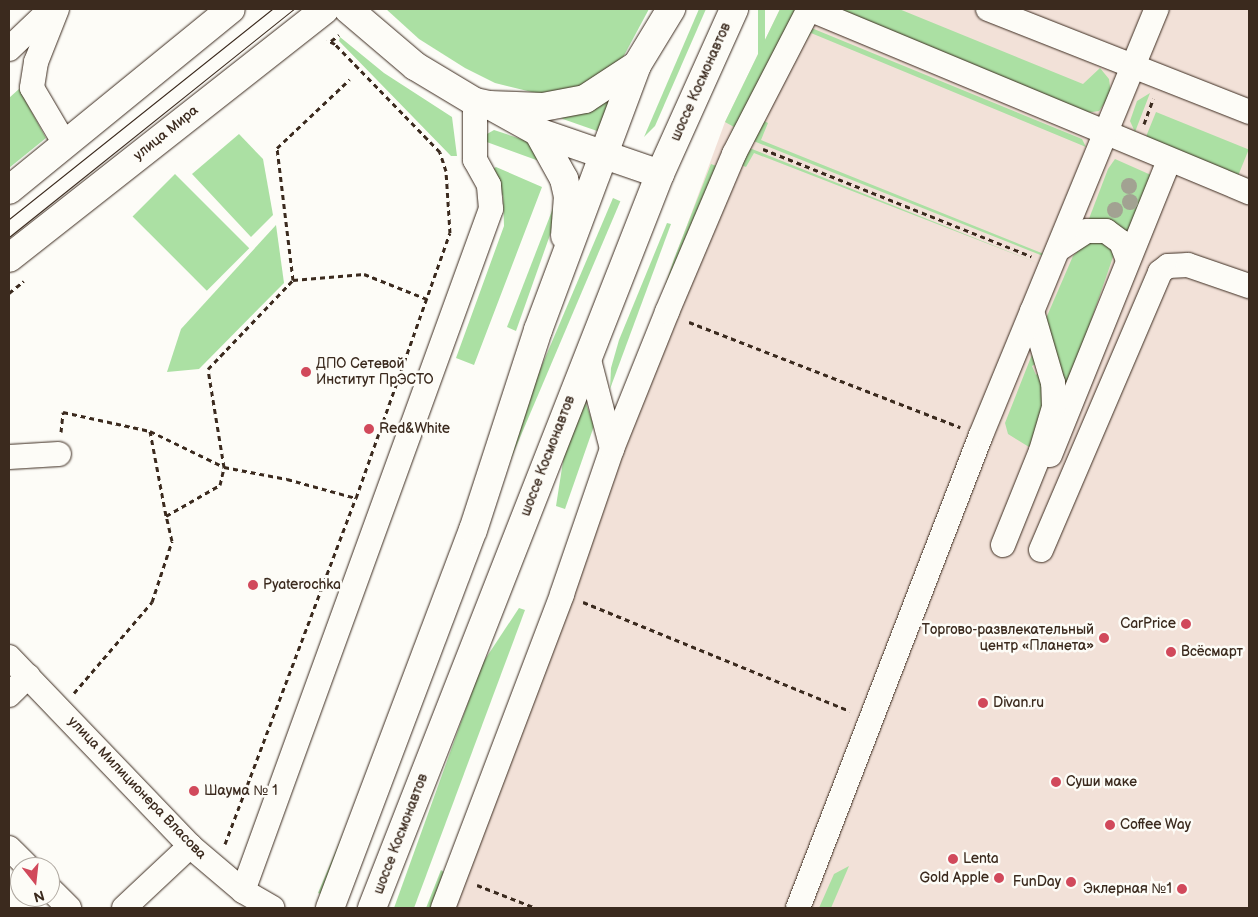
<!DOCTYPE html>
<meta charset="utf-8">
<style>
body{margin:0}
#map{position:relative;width:1258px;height:917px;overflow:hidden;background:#fdfcf7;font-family:"Balsamiq Sans",sans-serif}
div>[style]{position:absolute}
.built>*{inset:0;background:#f2e1d8}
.green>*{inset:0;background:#abe0a3;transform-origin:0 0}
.path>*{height:3px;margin-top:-1.5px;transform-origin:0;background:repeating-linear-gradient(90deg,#3b2a1e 0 5px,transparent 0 9px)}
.roads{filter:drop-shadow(0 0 1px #3b2a1e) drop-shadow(0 0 1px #3b2a1e)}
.minor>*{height:24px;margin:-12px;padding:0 12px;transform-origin:12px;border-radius:12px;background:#fdfcf7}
.major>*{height:28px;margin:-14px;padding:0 14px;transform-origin:14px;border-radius:14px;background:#fdfcf7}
.tram>*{height:1px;margin:-0.5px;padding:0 0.5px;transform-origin:0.5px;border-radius:0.5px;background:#3b2a1e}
.trees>*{width:16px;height:16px;margin:-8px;border-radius:50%;background:#a2a292}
.dots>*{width:14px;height:14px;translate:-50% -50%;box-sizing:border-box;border:2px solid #fdfcf7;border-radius:50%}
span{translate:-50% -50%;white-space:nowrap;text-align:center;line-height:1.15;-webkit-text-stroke:5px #fdfcf7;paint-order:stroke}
.street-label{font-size:14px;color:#3b2a1e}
.poi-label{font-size:14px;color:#3b2a1e}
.left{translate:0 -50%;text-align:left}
.right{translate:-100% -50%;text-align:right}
.frame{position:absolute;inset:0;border:10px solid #3b2a1e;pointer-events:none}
.north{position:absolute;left:10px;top:857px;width:50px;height:50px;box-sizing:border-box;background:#fdfcf7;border:1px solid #afa8a0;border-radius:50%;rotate:164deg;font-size:14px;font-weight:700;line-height:20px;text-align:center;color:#3b2a1e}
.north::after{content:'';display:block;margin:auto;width:18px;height:22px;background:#d1495b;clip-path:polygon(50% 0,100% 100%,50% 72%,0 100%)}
</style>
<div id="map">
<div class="built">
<i style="clip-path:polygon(780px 9px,1249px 9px,1249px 908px,435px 908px,725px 122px)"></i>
</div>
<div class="green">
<i style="clip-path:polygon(386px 9px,649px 9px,620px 63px,588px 86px,540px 94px,495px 83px,465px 68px,419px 39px)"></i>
<i style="clip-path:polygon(699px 9px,706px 9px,655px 126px,644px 137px)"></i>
<i style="left:758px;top:9px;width:7px;height:52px"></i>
<i style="clip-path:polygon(780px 9px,801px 9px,725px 156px,721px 155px,734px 127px,725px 122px)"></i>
<i style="clip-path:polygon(838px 9px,899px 9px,1083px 84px,1100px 68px,1109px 79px,1111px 94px,1099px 111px,1085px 113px)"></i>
<i style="clip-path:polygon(809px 27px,1082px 139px,1086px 147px,811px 33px,801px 49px)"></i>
<i style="clip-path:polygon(340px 37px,384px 73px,452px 117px,457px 156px,451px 156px,339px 41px)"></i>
<i style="clip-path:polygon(19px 89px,46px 138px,9px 168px,9px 98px)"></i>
<i style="clip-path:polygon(617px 92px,600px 132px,560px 118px,562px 115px)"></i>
<i style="clip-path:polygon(1150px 93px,1135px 132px,1130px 121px,1137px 101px)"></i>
<i style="left:1156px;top:112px;width:100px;height:30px;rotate:22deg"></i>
<i style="clip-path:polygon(764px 121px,768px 123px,761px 140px,1044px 254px,1043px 256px,751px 140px)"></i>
<i style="clip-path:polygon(494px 130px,527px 141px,550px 165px,484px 141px,487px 134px)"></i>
<i style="clip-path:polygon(239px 134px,263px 159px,273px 215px,251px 237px,192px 174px)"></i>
<i style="clip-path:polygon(747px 147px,1040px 264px,754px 153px,746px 167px,741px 165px)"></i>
<i style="clip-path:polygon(1115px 159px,1151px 175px,1128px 240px,1087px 224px,1108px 169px)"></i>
<i style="clip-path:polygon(711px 164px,719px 167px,660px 301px,674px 259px)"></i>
<i style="clip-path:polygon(496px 167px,542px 187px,474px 365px,456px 358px,504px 226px,503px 196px,487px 172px)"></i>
<i style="left:175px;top:174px;width:105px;height:60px;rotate:45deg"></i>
<i style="left:613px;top:198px;width:8px;height:755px;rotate:23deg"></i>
<i style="clip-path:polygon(555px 203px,556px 218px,516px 331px,507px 327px)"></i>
<i style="clip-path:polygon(667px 223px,671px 224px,610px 389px,611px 368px,619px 340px)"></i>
<i style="clip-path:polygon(276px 225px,284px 283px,199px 369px,167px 372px,181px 329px)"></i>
<i style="clip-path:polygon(1089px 240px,1107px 240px,1114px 254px,1064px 399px,1044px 323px,1073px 256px)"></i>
<i style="clip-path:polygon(1033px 352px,1037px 363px,1032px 366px,1036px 375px,1040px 372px,1045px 406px,1029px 447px,1008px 434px,1005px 423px)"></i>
<i style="clip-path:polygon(584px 398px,594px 426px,565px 509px,556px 506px,567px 436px)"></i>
<i style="clip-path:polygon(519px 608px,525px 610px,414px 908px,394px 908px,482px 664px)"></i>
<i style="clip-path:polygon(849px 866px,831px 908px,819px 908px,834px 874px)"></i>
<i style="clip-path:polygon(441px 870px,449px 876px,436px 908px,426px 908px)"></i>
</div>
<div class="path">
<i style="left:331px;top:41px;width:10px;rotate:-37deg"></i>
<i style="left:1144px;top:124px;width:27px;rotate:-70deg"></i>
<i style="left:763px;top:149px;width:289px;rotate:21.8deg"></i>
<i style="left:293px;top:280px;width:71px;rotate:-4.8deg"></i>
<i style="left:364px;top:274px;width:68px;rotate:21.6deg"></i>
<i style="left:9px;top:293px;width:19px;rotate:-39deg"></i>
<i style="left:689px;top:322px;width:291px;rotate:21.2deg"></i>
<i style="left:150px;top:431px;width:86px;rotate:79.3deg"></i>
<i style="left:61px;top:432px;width:20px;rotate:-84deg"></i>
<i style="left:63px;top:412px;width:89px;rotate:12.3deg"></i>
<i style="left:150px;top:431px;width:82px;rotate:25.9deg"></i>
<i style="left:224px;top:467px;width:64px;rotate:10.8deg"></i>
<i style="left:287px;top:479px;width:72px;rotate:15.4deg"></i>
<i style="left:583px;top:602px;width:288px;rotate:22.2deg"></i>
<i style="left:74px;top:693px;width:120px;rotate:-49.4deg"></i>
<i style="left:152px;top:602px;width:64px;rotate:-71.8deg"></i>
<i style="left:172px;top:541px;width:26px;rotate:-103deg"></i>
<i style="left:166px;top:516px;width:62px;rotate:-29.9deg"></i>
<i style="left:220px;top:485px;width:18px;rotate:-77deg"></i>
<i style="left:224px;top:467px;width:99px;rotate:-99.3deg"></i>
<i style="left:208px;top:369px;width:123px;rotate:-46.3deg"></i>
<i style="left:293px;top:280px;width:133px;rotate:-96.9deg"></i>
<i style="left:277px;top:148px;width:100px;rotate:-43.4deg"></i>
<i style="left:225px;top:844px;width:370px;rotate:-69.3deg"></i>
<i style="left:356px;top:498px;width:281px;rotate:-70.5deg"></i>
<i style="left:450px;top:233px;width:62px;rotate:-93.7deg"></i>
<i style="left:446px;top:171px;width:20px;rotate:-108deg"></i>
<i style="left:440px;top:152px;width:151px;rotate:-134.2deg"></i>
<i style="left:335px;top:44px;width:9px;rotate:-153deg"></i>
<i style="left:477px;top:885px;width:63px;rotate:21.3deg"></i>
</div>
<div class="roads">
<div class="minor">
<i style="left:57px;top:9px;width:57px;rotate:111.6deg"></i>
<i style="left:36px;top:62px;width:26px;rotate:99deg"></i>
<i style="left:32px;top:88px;width:65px;rotate:59.5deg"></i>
<i style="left:988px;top:9px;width:281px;rotate:21.5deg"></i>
<i style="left:9px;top:49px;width:58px;rotate:-43.6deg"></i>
<i style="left:1059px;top:249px;width:33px;rotate:-33deg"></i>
<i style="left:1087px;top:231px;width:19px"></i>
<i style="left:1106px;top:231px;width:19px;rotate:36deg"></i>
<i style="left:1121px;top:242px;width:19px;rotate:69deg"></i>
<i style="left:588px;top:356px;width:96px;rotate:75.5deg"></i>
<i style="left:1050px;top:455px;width:318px;rotate:-68deg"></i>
<i style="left:9px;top:457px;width:50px;rotate:-3.4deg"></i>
<i style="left:1003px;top:545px;width:101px;rotate:-68deg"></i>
<i style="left:1041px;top:451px;width:46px;rotate:-73.5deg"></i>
<i style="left:1054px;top:407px;width:24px;rotate:-92deg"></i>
<i style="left:1053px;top:383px;width:75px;rotate:-106.3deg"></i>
<i style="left:1041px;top:550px;width:302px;rotate:-66.8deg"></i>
<i style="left:1160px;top:272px;width:10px;rotate:-37deg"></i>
<i style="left:1168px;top:266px;width:20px;rotate:-3deg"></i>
<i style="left:1188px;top:265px;width:65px;rotate:19deg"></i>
<i style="left:9px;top:657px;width:262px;rotate:46.2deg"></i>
<i style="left:190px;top:846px;width:70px;rotate:40.3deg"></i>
<i style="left:243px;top:891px;width:34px;rotate:30deg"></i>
<i style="left:9px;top:695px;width:27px;rotate:-45deg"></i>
<i style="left:9px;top:848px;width:27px;rotate:45deg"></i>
<i style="left:50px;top:889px;width:27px;rotate:45deg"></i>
<i style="left:243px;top:891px;width:726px;rotate:-70.02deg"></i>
<i style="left:491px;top:209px;width:24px;rotate:-95deg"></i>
<i style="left:489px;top:185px;width:29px;rotate:-119deg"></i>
<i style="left:475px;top:160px;width:58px;rotate:-90deg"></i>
<i style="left:124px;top:908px;width:91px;rotate:-43.2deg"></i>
<i style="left:443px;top:908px;width:336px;rotate:-69.2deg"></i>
<i style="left:562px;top:594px;width:153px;rotate:-71deg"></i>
<i style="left:612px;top:449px;width:148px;rotate:-68.1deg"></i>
<i style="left:667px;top:312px;width:172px;rotate:-67deg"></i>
<i style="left:734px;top:154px;width:163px;rotate:-62.7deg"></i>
<i style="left:809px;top:9px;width:477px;rotate:22.6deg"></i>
<i style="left:798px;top:908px;width:507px;rotate:-68.85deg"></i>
<i style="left:981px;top:435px;width:461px;rotate:-67.6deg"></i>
</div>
<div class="major">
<i style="left:348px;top:9px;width:88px;rotate:40.4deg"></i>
<i style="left:415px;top:66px;width:70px;rotate:31deg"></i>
<i style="left:475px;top:102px;width:14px;rotate:12deg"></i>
<i style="left:489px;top:105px;width:54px;rotate:2.1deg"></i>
<i style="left:543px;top:107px;width:43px;rotate:-10.8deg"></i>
<i style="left:585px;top:99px;width:62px;rotate:-33.2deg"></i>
<i style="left:493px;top:107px;width:51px;rotate:29.1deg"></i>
<i style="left:538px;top:132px;width:129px;rotate:19deg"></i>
<i style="left:538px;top:132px;width:54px;rotate:61deg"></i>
<i style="left:564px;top:179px;width:17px;rotate:77deg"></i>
<i style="left:568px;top:196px;width:40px;rotate:94.3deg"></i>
<i style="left:9px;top:190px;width:286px;rotate:-39.2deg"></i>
<i style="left:9px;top:258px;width:402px;rotate:-38.2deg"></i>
<i style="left:330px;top:908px;width:404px;rotate:-69.3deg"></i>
<i style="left:473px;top:530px;width:210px;rotate:-72deg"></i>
<i style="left:538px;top:330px;width:283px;rotate:-69.5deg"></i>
<i style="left:637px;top:65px;width:66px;rotate:-58.7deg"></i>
<i style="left:372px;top:908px;width:788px;rotate:-68.58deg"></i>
<i style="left:660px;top:174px;width:181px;rotate:-65.8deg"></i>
</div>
</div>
<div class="tram">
<i style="left:9px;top:219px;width:337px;rotate:-38.6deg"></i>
<i style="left:9px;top:237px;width:365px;rotate:-38.7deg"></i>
</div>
<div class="trees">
<i style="left:1129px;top:186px"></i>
<i style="left:1130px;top:202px"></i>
<i style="left:1115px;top:210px"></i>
</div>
<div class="dots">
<i style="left:306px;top:372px;background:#d1495b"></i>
<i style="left:369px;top:429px;background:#d1495b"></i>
<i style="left:253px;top:585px;background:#d1495b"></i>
<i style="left:1186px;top:624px;background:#d1495b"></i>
<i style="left:1104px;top:638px;background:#d1495b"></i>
<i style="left:1171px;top:652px;background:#d1495b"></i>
<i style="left:983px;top:703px;background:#d1495b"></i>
<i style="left:1056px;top:782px;background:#d1495b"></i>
<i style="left:194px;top:791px;background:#d1495b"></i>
<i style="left:1110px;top:825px;background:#d1495b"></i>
<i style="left:953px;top:859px;background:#d1495b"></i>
<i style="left:999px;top:878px;background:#d1495b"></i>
<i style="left:1071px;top:882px;background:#d1495b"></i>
<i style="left:1182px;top:889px;background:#d1495b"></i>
</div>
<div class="street-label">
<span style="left:701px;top:82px;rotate:-66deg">шоссе Космонавтов</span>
<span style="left:166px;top:133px;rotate:-39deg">улица Мира</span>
<span style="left:548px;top:456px;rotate:-69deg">шоссе Космонавтов</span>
<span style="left:137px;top:788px;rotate:46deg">улица Милиционера Власова</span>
<span style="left:401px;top:834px;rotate:-69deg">шоссе Космонавтов</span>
</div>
<div class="poi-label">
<span class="left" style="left:316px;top:372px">ДПО Сетевой<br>Институт ПрЭСТО</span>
<span class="left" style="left:379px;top:429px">Red&amp;White</span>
<span class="left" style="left:263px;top:585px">Pyaterochka</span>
<span class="right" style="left:1176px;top:624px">CarPrice</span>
<span class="right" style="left:1094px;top:638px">Торгово-развлекательный<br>центр «Планета»</span>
<span class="left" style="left:1181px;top:652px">Всёсмарт</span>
<span class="left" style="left:993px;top:703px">Divan.ru</span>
<span class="left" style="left:1066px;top:782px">Суши маке</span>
<span class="left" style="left:204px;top:791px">Шаума № 1</span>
<span class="left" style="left:1120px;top:825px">Coffee Way</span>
<span class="left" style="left:963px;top:859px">Lenta</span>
<span class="right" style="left:989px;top:878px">Gold Apple</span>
<span class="right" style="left:1061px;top:882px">FunDay</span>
<span class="right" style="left:1172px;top:889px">Эклерная №1</span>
</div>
<div class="frame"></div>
<div class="north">N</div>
</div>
